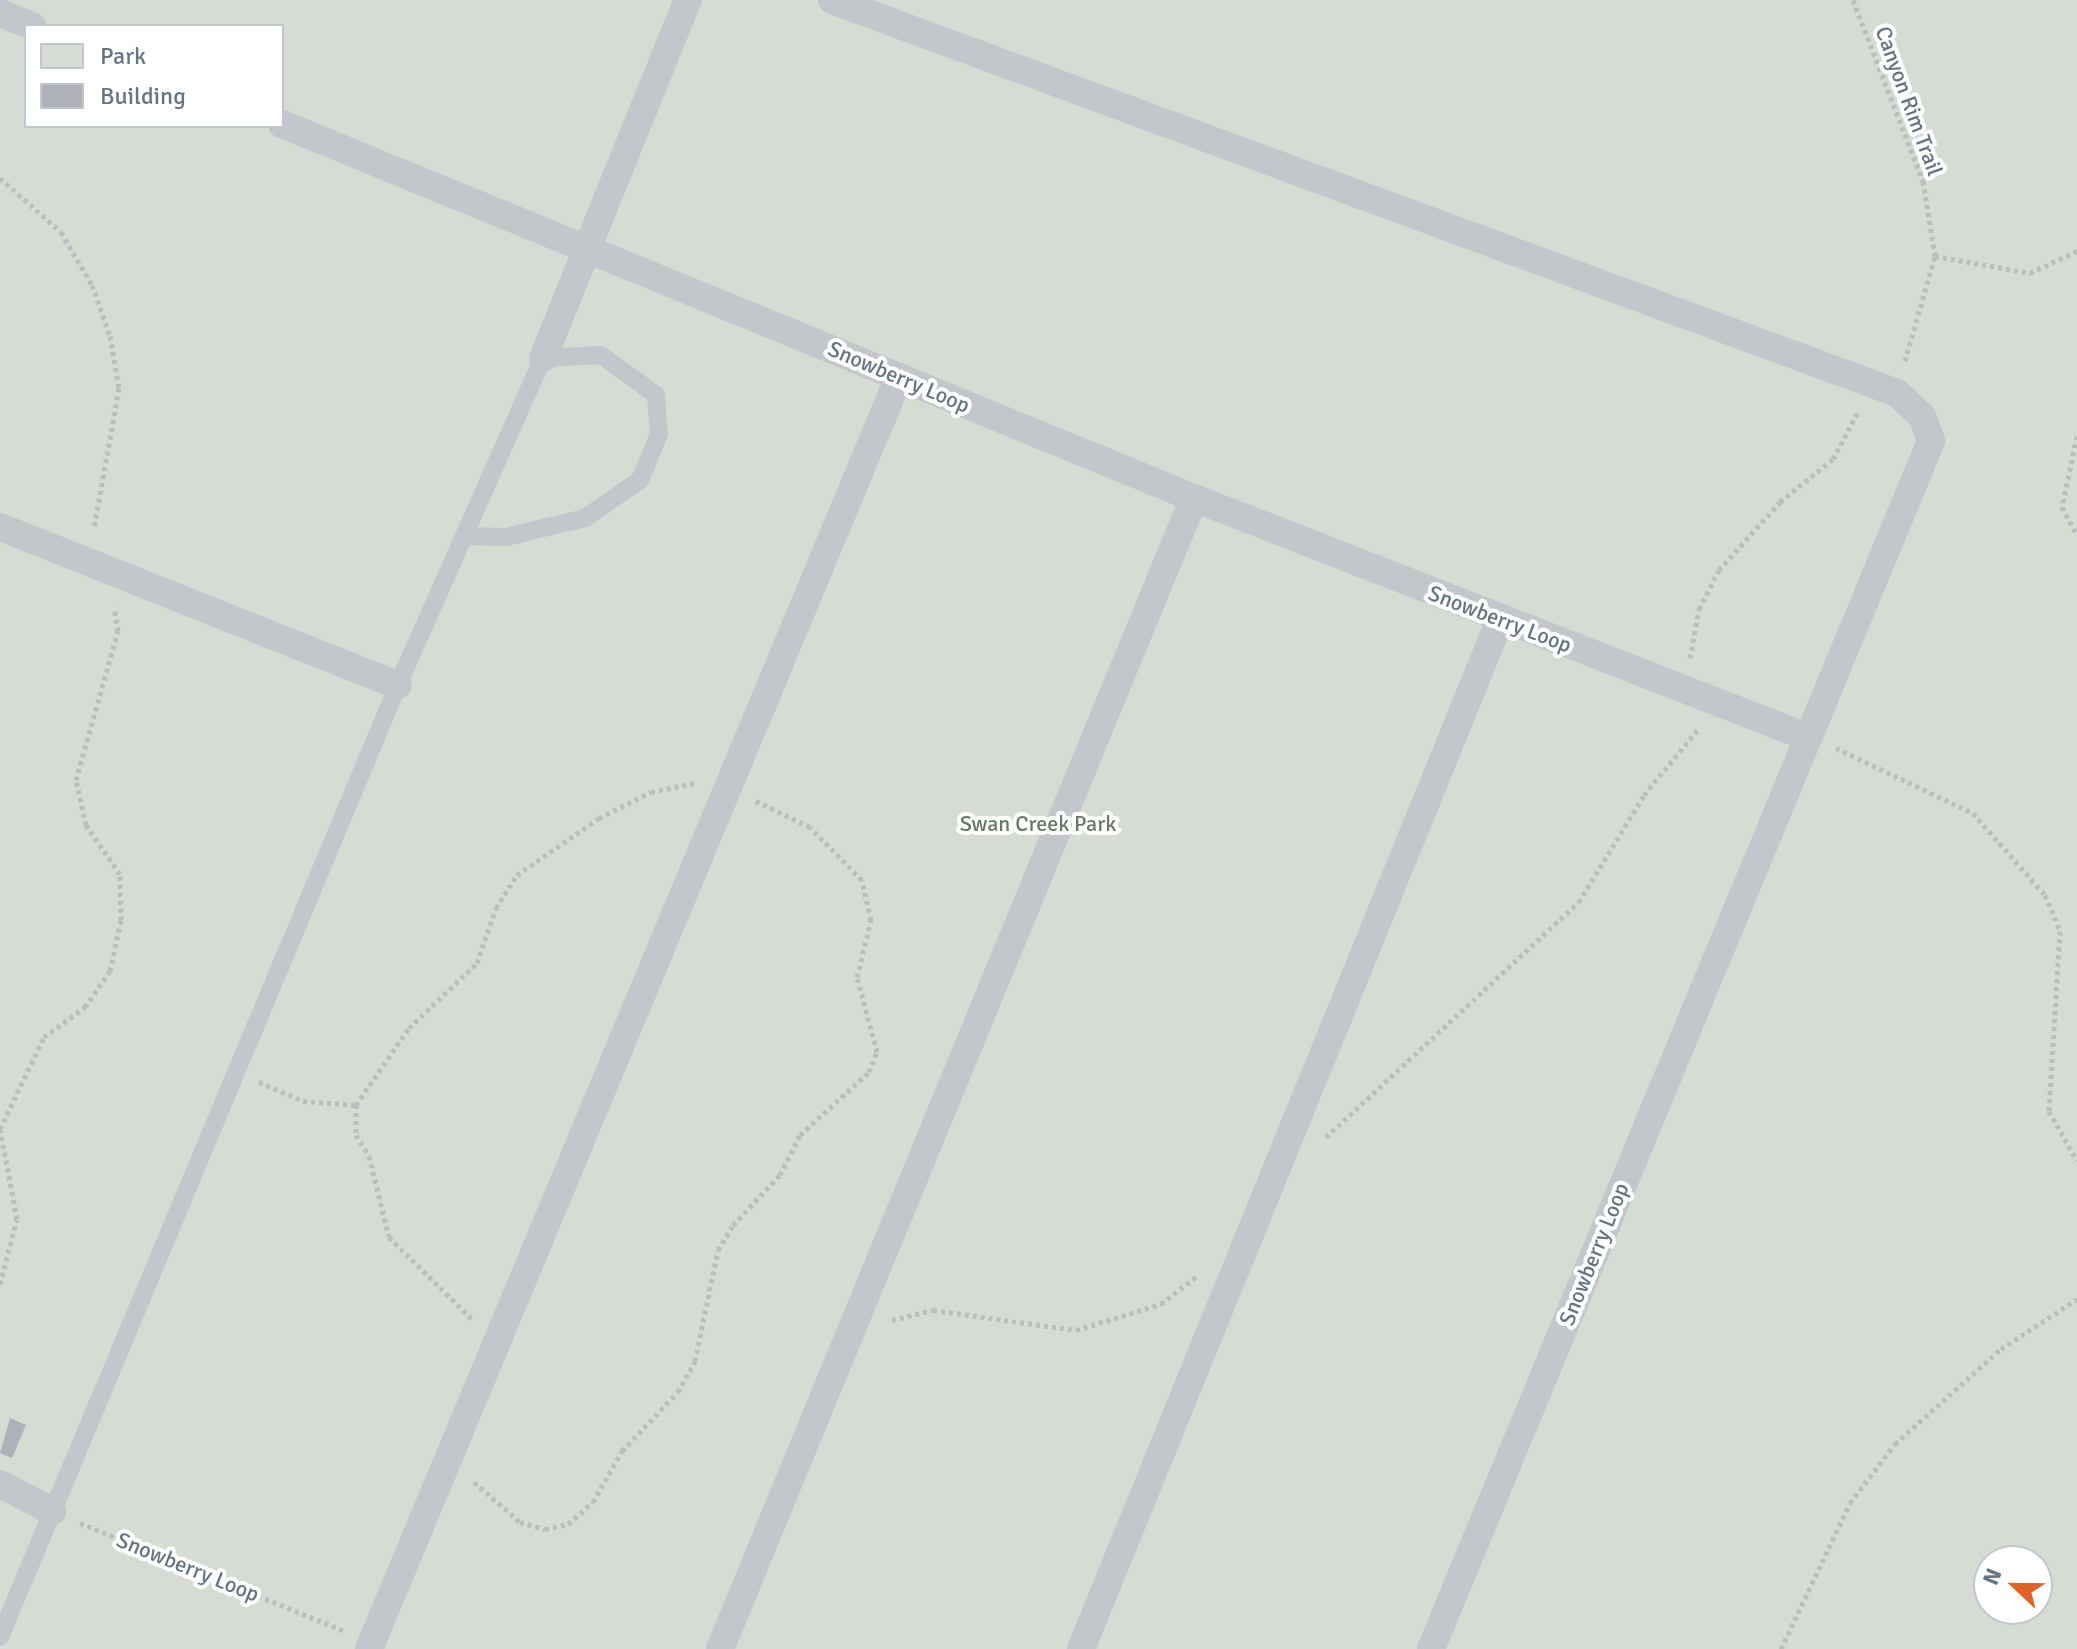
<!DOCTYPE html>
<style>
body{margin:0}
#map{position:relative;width:2077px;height:1649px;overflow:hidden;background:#f5f6f2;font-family:Signika,sans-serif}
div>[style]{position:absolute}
.green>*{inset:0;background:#d6dcd3}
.building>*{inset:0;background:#acb2b8}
.path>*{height:5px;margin-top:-2.5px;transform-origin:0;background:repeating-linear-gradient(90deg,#bbbdbf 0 4px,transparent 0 8px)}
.service>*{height:18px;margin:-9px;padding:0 9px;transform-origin:9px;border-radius:9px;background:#c3c6ca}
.pedestrian>*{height:28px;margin:-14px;padding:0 14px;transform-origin:14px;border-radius:14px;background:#c3c6ca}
span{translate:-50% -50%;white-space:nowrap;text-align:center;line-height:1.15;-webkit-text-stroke:8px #fff;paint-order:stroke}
.street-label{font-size:22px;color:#657383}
.park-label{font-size:22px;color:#667a64}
.legend{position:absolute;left:24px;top:24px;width:260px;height:104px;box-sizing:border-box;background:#fff;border:2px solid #c1c7cd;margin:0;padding:10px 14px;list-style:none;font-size:24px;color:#657383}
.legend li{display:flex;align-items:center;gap:16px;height:40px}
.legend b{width:40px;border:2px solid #c1c7cd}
.north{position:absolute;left:1973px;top:1545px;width:80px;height:80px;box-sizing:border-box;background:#fff;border:2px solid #c1c7cd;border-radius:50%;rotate:292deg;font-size:22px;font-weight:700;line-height:32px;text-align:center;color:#657383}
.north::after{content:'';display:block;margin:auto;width:28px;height:36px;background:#e06227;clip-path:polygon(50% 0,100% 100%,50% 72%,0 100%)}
</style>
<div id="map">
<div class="green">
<i style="clip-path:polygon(evenodd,0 0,2077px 0,2077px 1649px,0 1649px,0 0,26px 26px,282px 26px,282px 126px,26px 126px,26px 26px,0 0,1989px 1561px,2037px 1561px,2037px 1609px,1989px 1609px,1989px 1561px)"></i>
</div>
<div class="building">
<i style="clip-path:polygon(10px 1418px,26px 1425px,12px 1458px,0 1453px)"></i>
</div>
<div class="path">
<i style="left:1853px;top:0;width:194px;rotate:68.9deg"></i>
<i style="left:1923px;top:181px;width:76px;rotate:80.9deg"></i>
<i style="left:1935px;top:256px;width:97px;rotate:10.1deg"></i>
<i style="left:2030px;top:273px;width:52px;rotate:-25.1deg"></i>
<i style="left:0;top:178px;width:81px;rotate:41.5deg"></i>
<i style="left:61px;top:232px;width:61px;rotate:59.7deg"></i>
<i style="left:92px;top:285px;width:54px;rotate:70.6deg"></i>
<i style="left:110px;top:336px;width:53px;rotate:80.2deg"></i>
<i style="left:119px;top:388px;width:142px;rotate:100.1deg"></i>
<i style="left:1905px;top:361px;width:109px;rotate:-74.1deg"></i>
<i style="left:2077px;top:436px;width:73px;rotate:101.9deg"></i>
<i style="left:2062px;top:507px;width:32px;rotate:62deg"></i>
<i style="left:1690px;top:658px;width:50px;rotate:-79.6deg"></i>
<i style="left:1699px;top:609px;width:44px;rotate:-62.9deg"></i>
<i style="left:1719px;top:570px;width:91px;rotate:-48.1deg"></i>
<i style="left:1780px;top:502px;width:68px;rotate:-39.1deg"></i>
<i style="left:1833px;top:459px;width:55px;rotate:-62deg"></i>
<i style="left:1836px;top:748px;width:152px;rotate:25.4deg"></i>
<i style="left:1973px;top:813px;width:109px;rotate:48.7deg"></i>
<i style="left:2045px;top:895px;width:39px;rotate:67deg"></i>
<i style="left:2060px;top:931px;width:180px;rotate:93.5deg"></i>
<i style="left:2049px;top:1111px;width:57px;rotate:60.8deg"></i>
<i style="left:259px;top:1082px;width:48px;rotate:23.4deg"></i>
<i style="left:303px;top:1101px;width:53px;rotate:4.3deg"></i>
<i style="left:356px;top:1105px;width:93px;rotate:-55.5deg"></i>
<i style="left:409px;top:1028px;width:94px;rotate:-43.7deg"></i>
<i style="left:477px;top:963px;width:58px;rotate:-70.9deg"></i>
<i style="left:496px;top:908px;width:39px;rotate:-58deg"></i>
<i style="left:517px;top:875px;width:100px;rotate:-34.8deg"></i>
<i style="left:599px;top:818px;width:58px;rotate:-26.6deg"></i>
<i style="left:651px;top:792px;width:45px;rotate:-11.6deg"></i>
<i style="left:356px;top:1105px;width:30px;rotate:90deg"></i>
<i style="left:356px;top:1135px;width:25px;rotate:58deg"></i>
<i style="left:369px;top:1156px;width:83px;rotate:76.1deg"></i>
<i style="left:389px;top:1237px;width:117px;rotate:44.7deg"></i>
<i style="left:1326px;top:1137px;width:345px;rotate:-42.9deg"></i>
<i style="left:1579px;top:902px;width:125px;rotate:-58.7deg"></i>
<i style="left:1644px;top:795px;width:87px;rotate:-50.6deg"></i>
<i style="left:0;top:1284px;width:67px;rotate:-75.3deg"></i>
<i style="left:17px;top:1219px;width:92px;rotate:-100.7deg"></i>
<i style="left:0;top:1129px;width:102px;rotate:-64.4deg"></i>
<i style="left:44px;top:1037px;width:51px;rotate:-36.2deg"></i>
<i style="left:85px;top:1007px;width:44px;rotate:-55.2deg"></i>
<i style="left:110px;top:971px;width:52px;rotate:-77.8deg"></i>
<i style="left:121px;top:920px;width:46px;rotate:-91.2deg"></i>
<i style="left:120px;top:874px;width:60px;rotate:-124.8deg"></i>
<i style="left:86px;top:825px;width:46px;rotate:-102.5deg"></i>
<i style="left:76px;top:780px;width:155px;rotate:-74.3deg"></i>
<i style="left:118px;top:631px;width:24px;rotate:-99deg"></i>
<i style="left:892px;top:1320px;width:42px;rotate:-13.7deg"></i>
<i style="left:933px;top:1310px;width:144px;rotate:8deg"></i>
<i style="left:1076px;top:1330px;width:89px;rotate:-17deg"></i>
<i style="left:1161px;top:1304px;width:46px;rotate:-37.9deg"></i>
<i style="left:474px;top:1482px;width:61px;rotate:41deg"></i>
<i style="left:520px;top:1522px;width:26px;rotate:16deg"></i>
<i style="left:545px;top:1529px;width:24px;rotate:-12deg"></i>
<i style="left:568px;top:1524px;width:33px;rotate:-41deg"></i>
<i style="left:593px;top:1502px;width:59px;rotate:-60.4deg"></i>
<i style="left:622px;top:1451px;width:81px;rotate:-46.5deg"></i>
<i style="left:678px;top:1392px;width:35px;rotate:-61deg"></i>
<i style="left:695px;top:1361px;width:113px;rotate:-78.3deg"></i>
<i style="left:718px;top:1250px;width:29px;rotate:-59deg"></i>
<i style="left:733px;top:1225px;width:69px;rotate:-46.8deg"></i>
<i style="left:780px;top:1175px;width:45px;rotate:-63.4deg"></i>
<i style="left:800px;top:1135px;width:93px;rotate:-42.4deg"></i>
<i style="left:869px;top:1072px;width:22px;rotate:-68deg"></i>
<i style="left:877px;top:1052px;width:78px;rotate:-104.9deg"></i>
<i style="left:857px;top:977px;width:59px;rotate:-76.2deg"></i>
<i style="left:871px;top:920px;width:41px;rotate:-102.7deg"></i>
<i style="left:862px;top:880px;width:74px;rotate:-134.5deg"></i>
<i style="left:810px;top:827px;width:62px;rotate:-154.3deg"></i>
<i style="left:80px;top:1523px;width:286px;rotate:22.2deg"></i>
<i style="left:1781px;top:1649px;width:161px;rotate:-64.7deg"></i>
<i style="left:1850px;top:1503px;width:74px;rotate:-52.7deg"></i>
<i style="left:1895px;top:1444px;width:142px;rotate:-41.9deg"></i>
<i style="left:2001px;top:1349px;width:91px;rotate:-33.3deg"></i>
</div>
<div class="service">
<i style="left:0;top:1637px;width:1032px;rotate:-67.31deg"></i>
<i style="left:398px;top:685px;width:358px;rotate:-66.1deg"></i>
<i style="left:543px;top:358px;width:58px;rotate:-3deg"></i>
<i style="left:601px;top:355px;width:68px;rotate:36deg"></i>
<i style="left:656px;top:395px;width:39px;rotate:86deg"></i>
<i style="left:659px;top:434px;width:50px;rotate:112.4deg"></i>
<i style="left:640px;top:480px;width:67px;rotate:145.4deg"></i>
<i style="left:585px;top:518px;width:81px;rotate:166.5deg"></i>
<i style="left:506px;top:537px;width:42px;rotate:-178.6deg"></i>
</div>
<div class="pedestrian">
<i style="left:832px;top:0;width:1135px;rotate:20.25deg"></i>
<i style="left:1897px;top:393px;width:34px;rotate:43deg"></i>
<i style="left:1922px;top:416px;width:27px;rotate:70deg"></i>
<i style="left:1931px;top:441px;width:1307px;rotate:112.49deg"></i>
<i style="left:0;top:13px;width:35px;rotate:22deg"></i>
<i style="left:282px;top:124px;width:986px;rotate:22.3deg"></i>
<i style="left:1194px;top:498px;width:658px;rotate:21.3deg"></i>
<i style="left:543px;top:358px;width:386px;rotate:-68deg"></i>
<i style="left:0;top:527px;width:428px;rotate:21.7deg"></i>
<i style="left:0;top:1484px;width:59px;rotate:27.4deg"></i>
<i style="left:369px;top:1649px;width:1378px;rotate:-67.38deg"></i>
<i style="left:720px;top:1649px;width:1245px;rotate:-67.62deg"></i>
<i style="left:1081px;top:1649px;width:1111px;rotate:-67.84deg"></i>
</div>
<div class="street-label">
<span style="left:1909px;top:101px;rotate:70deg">Canyon Rim Trail</span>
<span style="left:899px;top:377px;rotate:23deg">Snowberry Loop</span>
<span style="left:1500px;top:619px;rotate:21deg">Snowberry Loop</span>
<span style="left:1594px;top:1254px;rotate:-68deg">Snowberry Loop</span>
<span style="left:188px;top:1567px;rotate:22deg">Snowberry Loop</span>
</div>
<div class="park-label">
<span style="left:1038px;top:824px">Swan Creek Park</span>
</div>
<ul class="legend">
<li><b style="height:22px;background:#d6dcd3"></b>Park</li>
<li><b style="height:22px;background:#acb2b8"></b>Building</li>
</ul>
<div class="north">N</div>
</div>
